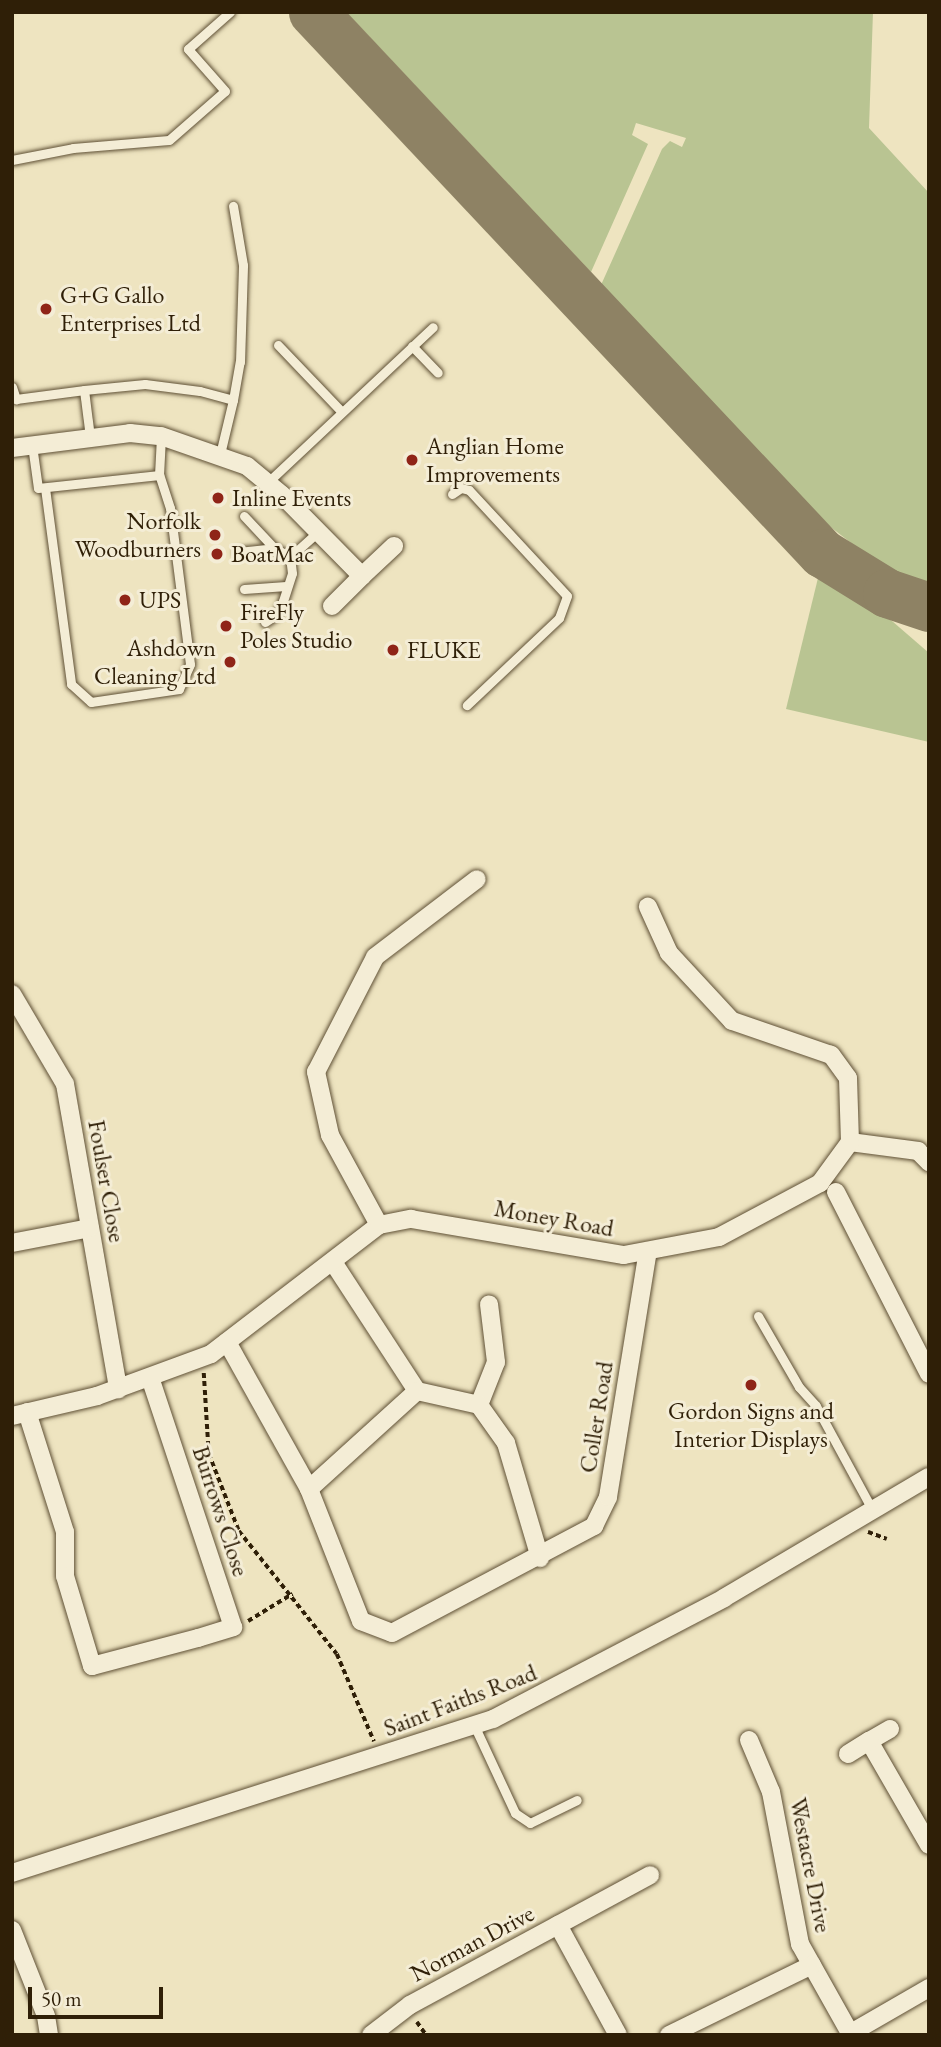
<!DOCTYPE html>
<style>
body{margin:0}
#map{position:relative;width:941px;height:2047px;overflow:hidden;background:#eee4c0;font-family:"EB Garamond",serif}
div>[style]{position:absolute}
.green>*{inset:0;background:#b9c492}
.taxiway>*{height:49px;margin:-24.5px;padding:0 24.5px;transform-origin:24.5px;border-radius:24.5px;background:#8e8264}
.path>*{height:3.5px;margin-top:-1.75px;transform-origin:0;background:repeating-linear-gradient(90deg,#2f1f07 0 5px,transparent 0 8.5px)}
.roads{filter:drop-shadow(0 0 2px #5f5035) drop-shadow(0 0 2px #5f5035)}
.service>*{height:9px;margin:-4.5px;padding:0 4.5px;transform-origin:4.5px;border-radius:4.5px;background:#f4edd6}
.minor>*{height:18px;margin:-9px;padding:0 9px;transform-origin:9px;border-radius:9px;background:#f4edd6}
.dots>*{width:19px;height:19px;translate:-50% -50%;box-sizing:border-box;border:4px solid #f4edd6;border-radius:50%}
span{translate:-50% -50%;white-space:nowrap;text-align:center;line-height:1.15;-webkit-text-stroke:6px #f4edd6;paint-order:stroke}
.poi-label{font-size:24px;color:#2f1f07}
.left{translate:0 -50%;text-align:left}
.right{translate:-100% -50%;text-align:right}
.street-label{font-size:24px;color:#2f1f07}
.frame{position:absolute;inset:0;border:14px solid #2f1f07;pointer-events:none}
.scale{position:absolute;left:28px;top:1987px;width:135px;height:32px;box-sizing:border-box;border:4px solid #2f1f07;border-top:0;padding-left:9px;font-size:21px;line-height:24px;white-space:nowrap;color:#2f1f07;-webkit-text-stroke:5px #f4edd6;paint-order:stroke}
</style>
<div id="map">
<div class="green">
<i style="clip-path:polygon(346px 12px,873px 12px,869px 128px,929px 193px,929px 587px,886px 570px,819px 518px,601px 285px,662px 149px,670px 141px,682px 147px,686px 138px,636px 123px,632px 135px,648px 144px,591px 272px)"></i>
<i style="clip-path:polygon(818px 578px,892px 621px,929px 653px,929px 742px,786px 709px)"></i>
</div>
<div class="taxiway">
<i style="left:313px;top:12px;width:743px;rotate:46.75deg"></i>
<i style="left:822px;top:553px;width:76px;rotate:31.6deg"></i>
<i style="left:887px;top:593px;width:44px;rotate:18.4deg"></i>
</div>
<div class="path">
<i style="left:204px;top:1373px;width:81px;rotate:86.5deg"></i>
<i style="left:209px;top:1454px;width:83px;rotate:68.7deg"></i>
<i style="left:239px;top:1531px;width:157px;rotate:51.5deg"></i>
<i style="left:337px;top:1654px;width:95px;rotate:67deg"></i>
<i style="left:868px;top:1532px;width:20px;rotate:20deg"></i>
<i style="left:248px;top:1621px;width:52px;rotate:-31.5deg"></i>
<i style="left:417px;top:2022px;width:16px;rotate:55deg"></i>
</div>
<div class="roads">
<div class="service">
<i style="left:12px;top:160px;width:62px;rotate:-11.1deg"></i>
<i style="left:73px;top:148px;width:96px;rotate:-4.8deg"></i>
<i style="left:169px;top:140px;width:74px;rotate:-41.2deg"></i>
<i style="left:225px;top:91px;width:56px;rotate:-131.4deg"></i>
<i style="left:188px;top:49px;width:56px;rotate:-41.4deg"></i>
<i style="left:278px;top:345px;width:91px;rotate:46.3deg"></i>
<i style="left:412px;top:346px;width:37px;rotate:46deg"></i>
<i style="left:12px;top:387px;width:13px;rotate:72deg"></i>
<i style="left:16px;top:399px;width:69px;rotate:-7.5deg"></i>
<i style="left:233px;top:400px;width:39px;rotate:-80deg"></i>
<i style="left:240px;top:362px;width:97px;rotate:-88.2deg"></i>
<i style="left:243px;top:265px;width:60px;rotate:-99.6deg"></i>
<i style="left:90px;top:437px;width:47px;rotate:-97.3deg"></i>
<i style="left:84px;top:390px;width:61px;rotate:-5.6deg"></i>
<i style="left:145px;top:384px;width:55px;rotate:7.3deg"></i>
<i style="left:200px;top:391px;width:34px;rotate:15deg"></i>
<i style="left:233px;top:400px;width:56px;rotate:103.5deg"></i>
<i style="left:32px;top:445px;width:43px;rotate:82.1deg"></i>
<i style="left:38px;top:488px;width:122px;rotate:-6.1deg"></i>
<i style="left:159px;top:475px;width:39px;rotate:-87deg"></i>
<i style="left:268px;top:482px;width:226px;rotate:-43.2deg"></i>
<i style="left:45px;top:488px;width:198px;rotate:82.4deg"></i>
<i style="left:71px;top:684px;width:27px;rotate:42deg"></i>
<i style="left:91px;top:702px;width:89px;rotate:-8.4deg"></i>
<i style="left:179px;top:689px;width:27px;rotate:-66deg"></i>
<i style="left:190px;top:664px;width:157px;rotate:-97.3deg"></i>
<i style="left:170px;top:508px;width:35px;rotate:-108deg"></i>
<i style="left:452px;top:494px;width:11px;rotate:-34deg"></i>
<i style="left:461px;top:488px;width:8px;rotate:14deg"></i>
<i style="left:469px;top:490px;width:144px;rotate:47.2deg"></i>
<i style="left:567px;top:596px;width:23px;rotate:110deg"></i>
<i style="left:559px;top:618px;width:127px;rotate:136.6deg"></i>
<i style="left:244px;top:516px;width:44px;rotate:46.8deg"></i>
<i style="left:274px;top:548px;width:18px;rotate:29deg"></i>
<i style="left:238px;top:552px;width:36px;rotate:-6deg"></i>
<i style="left:244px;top:589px;width:42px;rotate:-4.1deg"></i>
<i style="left:265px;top:622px;width:14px;rotate:-34deg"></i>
<i style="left:277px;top:614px;width:14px;rotate:-65deg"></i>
<i style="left:283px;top:601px;width:29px;rotate:-72deg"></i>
<i style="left:292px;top:573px;width:16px;rotate:-97deg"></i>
<i style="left:290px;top:557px;width:39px;rotate:-42deg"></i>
<i style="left:758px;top:1316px;width:82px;rotate:60deg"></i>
<i style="left:799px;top:1387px;width:25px;rotate:48deg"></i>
<i style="left:816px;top:1406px;width:117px;rotate:61.5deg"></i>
<i style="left:474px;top:1725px;width:97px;rotate:65deg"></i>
<i style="left:515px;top:1813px;width:18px;rotate:34deg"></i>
<i style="left:530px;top:1823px;width:52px;rotate:-26.1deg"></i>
</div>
<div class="minor">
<i style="left:12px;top:448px;width:119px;rotate:-7.2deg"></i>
<i style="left:130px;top:433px;width:31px;rotate:6deg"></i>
<i style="left:161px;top:436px;width:91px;rotate:19.2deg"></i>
<i style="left:247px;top:466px;width:45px;rotate:39.6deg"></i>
<i style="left:282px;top:495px;width:114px;rotate:45.4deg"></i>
<i style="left:362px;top:576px;width:44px;rotate:-43.2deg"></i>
<i style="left:332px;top:606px;width:42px;rotate:-45deg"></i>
<i style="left:12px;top:994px;width:104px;rotate:59.5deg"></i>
<i style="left:65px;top:1084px;width:310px;rotate:80.1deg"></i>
<i style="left:850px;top:1142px;width:69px;rotate:7.5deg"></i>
<i style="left:918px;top:1151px;width:16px;rotate:45deg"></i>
<i style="left:836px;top:1192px;width:204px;rotate:62.9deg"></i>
<i style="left:379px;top:1225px;width:102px;rotate:-118.6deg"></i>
<i style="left:330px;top:1135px;width:65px;rotate:-102.5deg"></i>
<i style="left:316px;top:1072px;width:129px;rotate:-62.8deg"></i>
<i style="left:375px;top:957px;width:128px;rotate:-37.4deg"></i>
<i style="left:12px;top:1243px;width:79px;rotate:-10.9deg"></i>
<i style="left:333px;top:1262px;width:154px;rotate:56.9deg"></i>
<i style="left:227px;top:1342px;width:168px;rotate:60.8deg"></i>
<i style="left:309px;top:1489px;width:142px;rotate:68.5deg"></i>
<i style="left:361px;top:1621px;width:33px;rotate:21deg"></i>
<i style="left:392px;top:1633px;width:229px;rotate:-27.9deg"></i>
<i style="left:594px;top:1526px;width:32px;rotate:-64deg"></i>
<i style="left:608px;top:1497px;width:249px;rotate:-80.8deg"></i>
<i style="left:479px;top:1405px;width:46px;rotate:-68.4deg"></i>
<i style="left:496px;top:1362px;width:58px;rotate:-96.9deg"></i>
<i style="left:27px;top:1412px;width:126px;rotate:72.4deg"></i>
<i style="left:65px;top:1532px;width:44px;rotate:90deg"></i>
<i style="left:65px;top:1576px;width:94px;rotate:73.3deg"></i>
<i style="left:92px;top:1666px;width:110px;rotate:-14.8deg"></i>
<i style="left:198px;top:1638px;width:37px;rotate:-17deg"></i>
<i style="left:233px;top:1627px;width:263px;rotate:-108.4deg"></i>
<i style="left:12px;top:1416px;width:87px;rotate:-13.2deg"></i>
<i style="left:97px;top:1396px;width:121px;rotate:-20.2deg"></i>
<i style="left:211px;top:1354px;width:212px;rotate:-37.5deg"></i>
<i style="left:379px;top:1225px;width:33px;rotate:-11deg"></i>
<i style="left:411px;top:1219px;width:216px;rotate:9.6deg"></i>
<i style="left:624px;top:1255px;width:97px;rotate:-10.7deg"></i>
<i style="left:719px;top:1237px;width:115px;rotate:-28.1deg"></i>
<i style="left:820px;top:1183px;width:51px;rotate:-53.8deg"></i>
<i style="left:850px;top:1142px;width:64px;rotate:-91.8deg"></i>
<i style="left:848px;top:1078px;width:29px;rotate:-126deg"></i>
<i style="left:831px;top:1055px;width:105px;rotate:-161deg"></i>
<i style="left:732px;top:1021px;width:93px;rotate:-132.8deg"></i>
<i style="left:669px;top:953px;width:51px;rotate:-114.5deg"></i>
<i style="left:309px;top:1489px;width:146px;rotate:-42.2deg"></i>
<i style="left:417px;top:1391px;width:64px;rotate:12.7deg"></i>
<i style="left:479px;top:1405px;width:47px;rotate:54.6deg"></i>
<i style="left:506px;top:1443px;width:120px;rotate:73.5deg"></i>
<i style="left:890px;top:1729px;width:24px;rotate:150deg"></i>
<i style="left:869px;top:1741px;width:120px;rotate:60deg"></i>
<i style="left:749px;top:1740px;width:56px;rotate:67.1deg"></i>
<i style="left:771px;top:1792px;width:155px;rotate:79.2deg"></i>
<i style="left:800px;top:1944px;width:104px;rotate:60.7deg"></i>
<i style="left:848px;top:1754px;width:25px;rotate:-32deg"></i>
<i style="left:12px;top:1873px;width:505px;rotate:-17.75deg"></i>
<i style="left:493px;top:1719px;width:261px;rotate:-27.6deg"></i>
<i style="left:724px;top:1598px;width:238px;rotate:-30.6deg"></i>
<i style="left:558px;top:1925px;width:125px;rotate:61.4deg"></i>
<i style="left:12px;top:1930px;width:92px;rotate:68.4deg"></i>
<i style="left:46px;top:2016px;width:19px;rotate:81deg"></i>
<i style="left:851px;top:2033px;width:90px;rotate:-30deg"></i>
<i style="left:371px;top:2035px;width:49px;rotate:-37.6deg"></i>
<i style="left:410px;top:2005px;width:273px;rotate:-28.4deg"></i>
<i style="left:669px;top:2035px;width:159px;rotate:-26.1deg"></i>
</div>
</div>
<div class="dots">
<i style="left:46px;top:309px;background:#8f2418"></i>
<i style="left:412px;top:460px;background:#8f2418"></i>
<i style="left:218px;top:498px;background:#8f2418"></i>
<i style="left:215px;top:535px;background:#8f2418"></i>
<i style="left:217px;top:554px;background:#8f2418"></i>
<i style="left:125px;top:600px;background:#8f2418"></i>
<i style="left:226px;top:626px;background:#8f2418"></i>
<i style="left:393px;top:650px;background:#8f2418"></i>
<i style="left:230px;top:662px;background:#8f2418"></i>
<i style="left:751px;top:1385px;background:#8f2418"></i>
</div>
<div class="poi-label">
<span class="left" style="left:60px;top:309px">G+G Gallo<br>Enterprises Ltd</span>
<span class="left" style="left:426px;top:460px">Anglian Home<br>Improvements</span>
<span class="left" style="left:232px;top:498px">Inline Events</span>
<span class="right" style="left:201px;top:535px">Norfolk<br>Woodburners</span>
<span class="left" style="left:231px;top:554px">BoatMac</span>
<span class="left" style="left:139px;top:600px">UPS</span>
<span class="left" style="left:240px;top:626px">FireFly<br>Poles Studio</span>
<span class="right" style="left:216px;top:662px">Ashdown<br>Cleaning Ltd</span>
<span class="left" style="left:407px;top:650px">FLUKE</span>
<span style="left:751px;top:1425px">Gordon Signs and<br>Interior Displays</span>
</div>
<div class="street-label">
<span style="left:107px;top:1181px;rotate:80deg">Foulser Close</span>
<span style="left:554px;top:1218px;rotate:10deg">Money Road</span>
<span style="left:596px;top:1417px;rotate:-81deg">Coller Road</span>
<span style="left:221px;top:1511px;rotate:72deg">Burrows Close</span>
<span style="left:460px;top:1700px;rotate:-21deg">Saint Faiths Road</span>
<span style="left:811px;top:1865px;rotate:79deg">Westacre Drive</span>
<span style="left:472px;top:1943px;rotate:-28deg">Norman Drive</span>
</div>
<div class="frame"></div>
<div class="scale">50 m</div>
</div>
